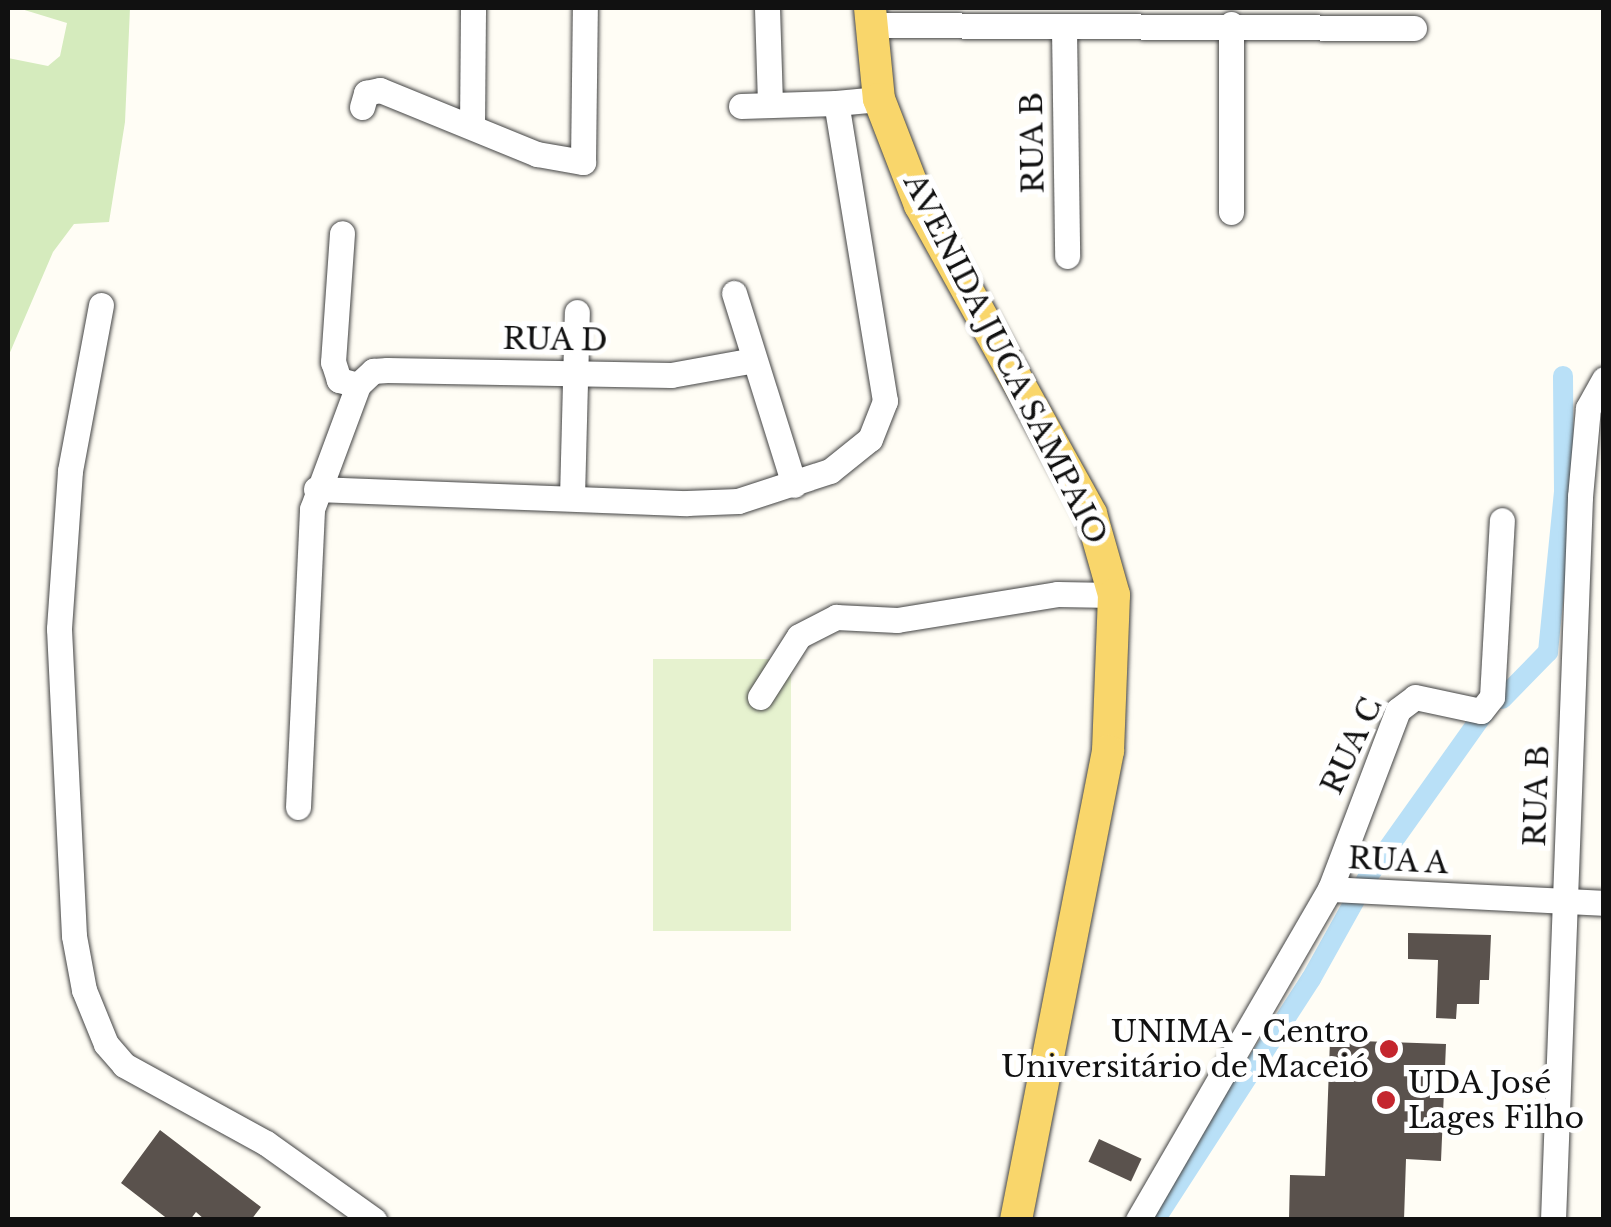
<!DOCTYPE html>
<meta charset="utf-8">
<style>
body{margin:0}
#map{position:relative;width:1611px;height:1227px;overflow:hidden;background:#fffdf5;font-family:"Libre Baskerville",serif}
div>[style]{position:absolute}
.green>*{inset:0;background:#d5ebbd}
.pitch>*{inset:0;background:#e6f2cf;transform-origin:0 0}
.canal>*{height:20px;margin:-10px;padding:0 10px;transform-origin:10px;border-radius:10px;background:#b9e0f7}
.building>*{inset:0;background:#5a524d;transform-origin:0 0}
.roads{filter:drop-shadow(0 0 2px #444) drop-shadow(0 0 2px #444)}
.minor>*{height:25px;margin:-12.5px;padding:0 12.5px;transform-origin:12.5px;border-radius:12.5px;background:#fff}
.major>*{height:32px;margin:-16px;padding:0 16px;transform-origin:16px;border-radius:16px;background:#f9d66b}
.dots>*{width:28px;height:28px;translate:-50% -50%;box-sizing:border-box;border:5px solid #fff;border-radius:50%}
span{translate:-50% -50%;white-space:nowrap;text-align:center;line-height:1.15;-webkit-text-stroke:10px #fff;paint-order:stroke}
.street-label{font-size:30px;color:#111}
.poi-label{font-size:30px;color:#111}
.right{translate:-100% -50%;text-align:right}
.left{translate:0 -50%;text-align:left}
.frame{position:absolute;inset:0;border:10px solid #111;pointer-events:none}
</style>
<div id="map">
<div class="green">
<i style="clip-path:polygon(18px 8px,130px 8px,125px 122px,109px 222px,74px 224px,53px 252px,8px 357px,8px 58px,48px 66px,60px 56px,67px 23px)"></i>
</div>
<div class="pitch">
<i style="left:653px;top:659px;width:138px;height:272px"></i>
</div>
<div class="canal">
<i style="left:1502px;top:699px;width:66px;rotate:-45.6deg"></i>
<i style="left:1548px;top:652px;width:161px;rotate:-84.3deg"></i>
<i style="left:1564px;top:492px;width:116px;rotate:-90.5deg"></i>
<i style="left:1155px;top:1220px;width:287px;rotate:-57.1deg"></i>
<i style="left:1311px;top:979px;width:119px;rotate:-60.9deg"></i>
<i style="left:1369px;top:875px;width:199px;rotate:-54.6deg"></i>
</div>
<div class="building">
<i style="clip-path:polygon(1408px 933px,1491px 935px,1489px 980px,1480px 980px,1479px 1004px,1457px 1004px,1456px 1019px,1436px 1018px,1438px 960px,1408px 959px)"></i>
<i style="clip-path:polygon(1330px 1040px,1446px 1044px,1441px 1161px,1406px 1159px,1404px 1220px,1289px 1220px,1290px 1175px,1325px 1176px)"></i>
<i style="clip-path:polygon(160px 1130px,261px 1207px,251px 1220px,205px 1220px,196px 1212px,190px 1220px,169px 1220px,121px 1183px)"></i>
<i style="left:1099px;top:1139px;width:47px;height:25px;rotate:25deg"></i>
</div>
<div class="roads">
<div class="minor">
<i style="left:767px;top:8px;width:97px;rotate:88.2deg"></i>
<i style="left:1231px;top:24px;width:188px;rotate:90deg"></i>
<i style="left:871px;top:25px;width:543px;rotate:0.32deg"></i>
<i style="left:1064px;top:28px;width:228px;rotate:89.2deg"></i>
<i style="left:741px;top:106px;width:95px;rotate:-1.8deg"></i>
<i style="left:362px;top:107px;width:15px;rotate:-74deg"></i>
<i style="left:366px;top:93px;width:14px;rotate:-12deg"></i>
<i style="left:380px;top:90px;width:170px;rotate:22.2deg"></i>
<i style="left:537px;top:154px;width:47px;rotate:9.9deg"></i>
<i style="left:583px;top:162px;width:154px;rotate:-89.3deg"></i>
<i style="left:472px;top:126px;width:118px;rotate:-89.5deg"></i>
<i style="left:734px;top:293px;width:201px;rotate:72.6deg"></i>
<i style="left:101px;top:305px;width:169px;rotate:100.6deg"></i>
<i style="left:70px;top:471px;width:158px;rotate:94deg"></i>
<i style="left:59px;top:629px;width:307px;rotate:87.2deg"></i>
<i style="left:74px;top:936px;width:55px;rotate:79.5deg"></i>
<i style="left:84px;top:990px;width:58px;rotate:67.8deg"></i>
<i style="left:106px;top:1044px;width:28px;rotate:49deg"></i>
<i style="left:124px;top:1065px;width:162px;rotate:28.8deg"></i>
<i style="left:266px;top:1143px;width:133px;rotate:35.5deg"></i>
<i style="left:358px;top:385px;width:21px;rotate:-43deg"></i>
<i style="left:373px;top:371px;width:14px;rotate:-4deg"></i>
<i style="left:387px;top:370px;width:284px;rotate:1deg"></i>
<i style="left:671px;top:375px;width:84px;rotate:-10.2deg"></i>
<i style="left:316px;top:489px;width:371px;rotate:2.2deg"></i>
<i style="left:687px;top:503px;width:51px;rotate:-2.2deg"></i>
<i style="left:738px;top:501px;width:97px;rotate:-18.1deg"></i>
<i style="left:830px;top:471px;width:51px;rotate:-38.7deg"></i>
<i style="left:870px;top:439px;width:41px;rotate:-68.5deg"></i>
<i style="left:885px;top:401px;width:302px;rotate:-99.3deg"></i>
<i style="left:836px;top:103px;width:43px;rotate:-5.3deg"></i>
<i style="left:572px;top:497px;width:185px;rotate:-88.5deg"></i>
<i style="left:760px;top:697px;width:72px;rotate:-57.4deg"></i>
<i style="left:799px;top:636px;width:42px;rotate:-27.2deg"></i>
<i style="left:836px;top:617px;width:61px;rotate:2.8deg"></i>
<i style="left:897px;top:620px;width:162px;rotate:-9.2deg"></i>
<i style="left:1057px;top:594px;width:57px;rotate:1deg"></i>
<i style="left:298px;top:807px;width:298px;rotate:-87.3deg"></i>
<i style="left:312px;top:509px;width:132px;rotate:-69.6deg"></i>
<i style="left:358px;top:385px;width:20px;rotate:-165deg"></i>
<i style="left:339px;top:380px;width:19px;rotate:-108deg"></i>
<i style="left:333px;top:362px;width:129px;rotate:-86deg"></i>
<i style="left:1330px;top:889px;width:274px;rotate:2.9deg"></i>
<i style="left:1138px;top:1220px;width:383px;rotate:-59.9deg"></i>
<i style="left:1330px;top:889px;width:191px;rotate:-69.2deg"></i>
<i style="left:1398px;top:710px;width:21px;rotate:-37deg"></i>
<i style="left:1415px;top:697px;width:67px;rotate:12deg"></i>
<i style="left:1481px;top:711px;width:18px;rotate:-52deg"></i>
<i style="left:1492px;top:697px;width:177px;rotate:-86.8deg"></i>
<i style="left:1553px;top:1220px;width:724px;rotate:-87.86deg"></i>
<i style="left:1580px;top:497px;width:89px;rotate:-84.9deg"></i>
<i style="left:1588px;top:408px;width:33px;rotate:-61deg"></i>
</div>
<div class="major">
<i style="left:870px;top:8px;width:91px;rotate:84.4deg"></i>
<i style="left:879px;top:99px;width:114px;rotate:68.9deg"></i>
<i style="left:920px;top:205px;width:353px;rotate:61deg"></i>
<i style="left:1091px;top:514px;width:84px;rotate:74.1deg"></i>
<i style="left:1114px;top:595px;width:156px;rotate:92.2deg"></i>
<i style="left:1108px;top:751px;width:478px;rotate:101.1deg"></i>
</div>
</div>
<div class="dots">
<i style="left:1389px;top:1049px;background:#c4262e"></i>
<i style="left:1386px;top:1100px;background:#c4262e"></i>
</div>
<div class="street-label">
<span style="left:1033px;top:143px;rotate:-91deg">RUA B</span>
<span style="left:555px;top:340px;rotate:1deg">RUA D</span>
<span style="left:1005px;top:359px;rotate:63deg">AVENIDA JUCA SAMPAIO</span>
<span style="left:1352px;top:746px;rotate:-65deg">RUA C</span>
<span style="left:1537px;top:796px;rotate:-88deg">RUA B</span>
<span style="left:1398px;top:861px;rotate:3deg">RUA A</span>
</div>
<div class="poi-label">
<span class="right" style="left:1369px;top:1049px">UNIMA - Centro<br>Universitário de Maceió</span>
<span class="left" style="left:1408px;top:1100px">UDA José<br>Lages Filho</span>
</div>
<div class="frame"></div>
</div>
